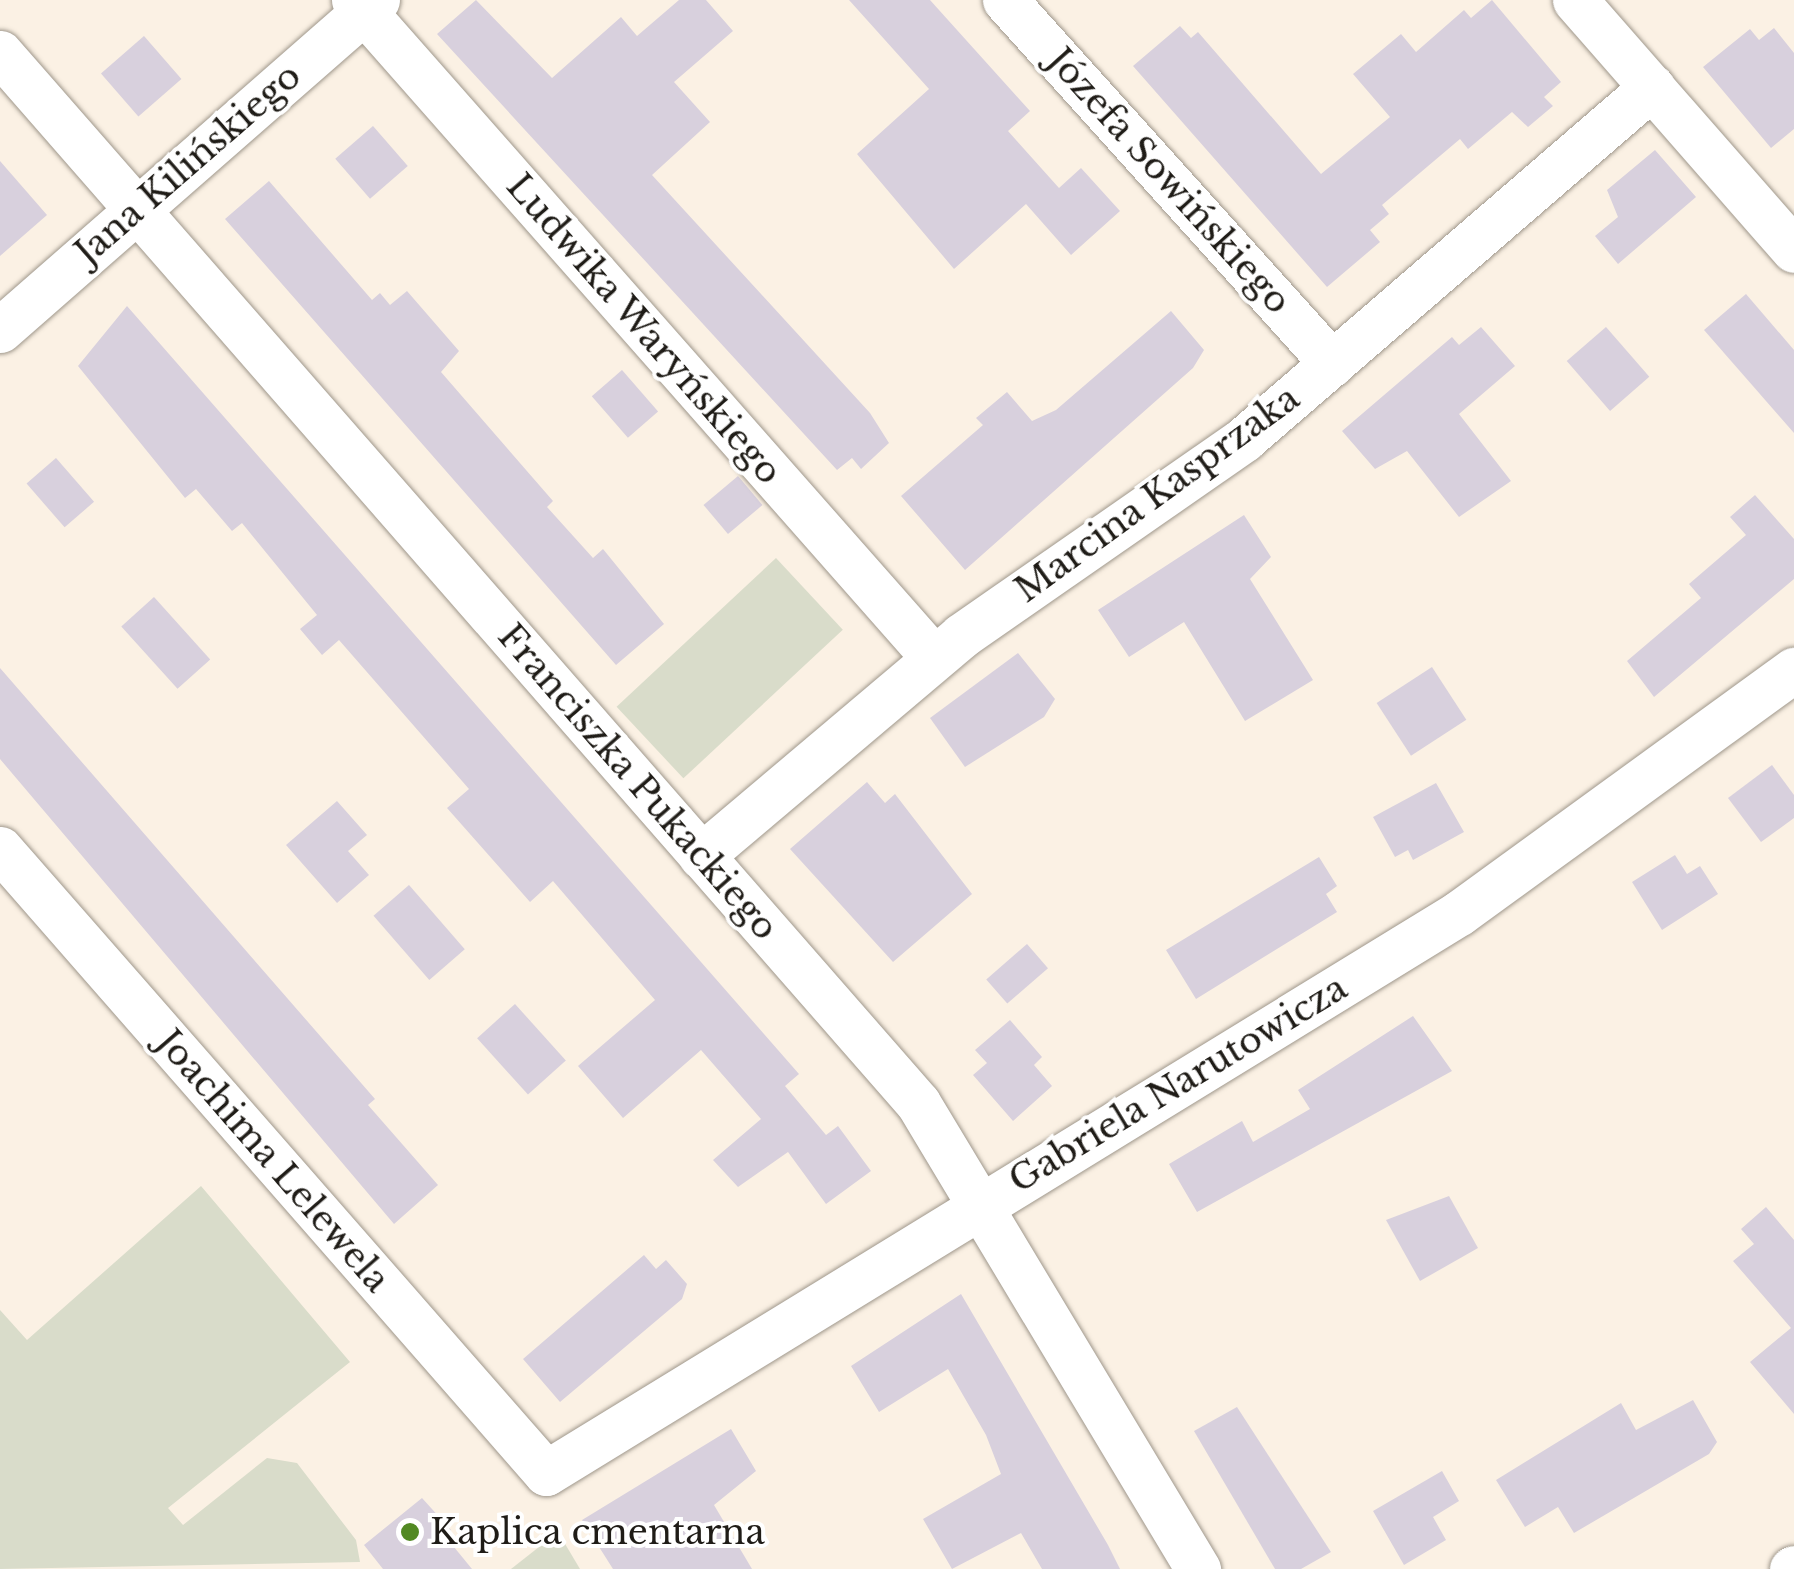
<!DOCTYPE html>
<meta charset="utf-8">
<style>
body{margin:0}
#map{position:relative;width:1794px;height:1569px;overflow:hidden;background:#fbf1e4;font-family:"Libre Baskerville",serif}
div>[style]{position:absolute}
.green>*{inset:0;background:#d9dcca;transform-origin:0 0}
.building>*{inset:0;background:#d8d0dd;transform-origin:0 0}
.roads{filter:drop-shadow(0 0 2px #9f978b) drop-shadow(0 0 2px #9f978b)}
.street>*{height:45px;margin:-22.5px;padding:0 22.5px;transform-origin:22.5px;border-radius:22.5px;background:#fff}
.dots>*{width:28px;height:28px;translate:-50% -50%;box-sizing:border-box;border:5px solid #fff;border-radius:50%}
span{translate:-50% -50%;white-space:nowrap;text-align:center;line-height:1.15;-webkit-text-stroke:8px #fff;paint-order:stroke}
.street-label{font-size:35px;color:#1f1c17}
.poi-label{font-size:35px;color:#1f1c17}
.left{translate:0 -50%;text-align:left}
</style>
<div id="map">
<div class="green">
<i style="left:776px;top:558px;width:98px;height:218px;rotate:47deg"></i>
<i style="clip-path:polygon(201px 1186px,350px 1362px,168px 1508px,183px 1525px,267px 1458px,297px 1463px,356px 1540px,360px 1562px,0 1569px,0 1310px,27px 1340px)"></i>
<i style="clip-path:polygon(558px 1532px,580px 1569px,511px 1569px)"></i>
</div>
<div class="building">
<i style="clip-path:polygon(476px 0,552px 78px,621px 17px,637px 36px,679px 0,706px 0,733px 31px,674px 82px,710px 122px,652px 175px,870px 413px,889px 443px,861px 469px,852px 458px,837px 470px,437px 34px)"></i>
<i style="clip-path:polygon(849px 0,930px 0,1030px 111px,1008px 131px,1059px 188px,1081px 168px,1120px 211px,1071px 255px,1026px 204px,954px 269px,857px 154px,929px 89px)"></i>
<i style="clip-path:polygon(1492px 0,1561px 82px,1544px 97px,1553px 106px,1528px 127px,1512px 112px,1468px 149px,1460px 139px,1382px 205px,1389px 214px,1370px 230px,1380px 242px,1327px 287px,1133px 66px,1180px 26px,1191px 38px,1198px 32px,1321px 174px,1390px 117px,1353px 74px,1401px 34px,1416px 52px,1464px 10px,1471px 18px)"></i>
<i style="clip-path:polygon(1774px 28px,1794px 53px,1794px 129px,1771px 148px,1703px 67px,1750px 29px,1759px 40px)"></i>
<i style="left:144px;top:36px;width:57px;height:57px;rotate:49deg"></i>
<i style="left:373px;top:126px;width:53px;height:50px;rotate:49deg"></i>
<i style="clip-path:polygon(1655px 150px,1696px 197px,1618px 264px,1595px 236px,1618px 217px,1607px 190px)"></i>
<i style="clip-path:polygon(0 161px,47px 215px,0 256px)"></i>
<i style="clip-path:polygon(269px 181px,372px 300px,380px 293px,390px 305px,407px 291px,459px 351px,441px 372px,553px 501px,547px 507px,593px 558px,603px 549px,664px 624px,616px 665px,225px 219px)"></i>
<i style="clip-path:polygon(1746px 294px,1794px 350px,1794px 433px,1704px 330px)"></i>
<i style="clip-path:polygon(127px 306px,799px 1074px,785px 1086px,826px 1135px,838px 1126px,871px 1171px,826px 1204px,788px 1152px,738px 1187px,713px 1160px,761px 1119px,701px 1050px,623px 1118px,578px 1066px,655px 1000px,553px 881px,530px 902px,447px 808px,469px 789px,339px 640px,322px 655px,300px 629px,317px 615px,242px 523px,232px 531px,196px 489px,185px 498px,78px 366px)"></i>
<i style="clip-path:polygon(1171px 311px,1204px 350px,1193px 368px,965px 570px,901px 496px,983px 425px,976px 418px,1007px 392px,1032px 421px,1056px 410px)"></i>
<i style="clip-path:polygon(1481px 327px,1515px 366px,1459px 414px,1511px 481px,1459px 517px,1407px 451px,1375px 469px,1342px 431px,1452px 337px,1459px 345px)"></i>
<i style="left:1606px;top:327px;width:66px;height:52px;rotate:49deg"></i>
<i style="left:622px;top:370px;width:55px;height:40px;rotate:49deg"></i>
<i style="left:56px;top:458px;width:58px;height:39px;rotate:49deg"></i>
<i style="left:738px;top:476px;width:38px;height:45px;rotate:50deg"></i>
<i style="clip-path:polygon(1755px 495px,1794px 539px,1794px 579px,1654px 697px,1627px 661px,1701px 598px,1689px 584px,1746px 535px,1730px 517px)"></i>
<i style="clip-path:polygon(1244px 515px,1271px 557px,1250px 579px,1313px 680px,1245px 721px,1184px 622px,1129px 657px,1098px 610px)"></i>
<i style="left:154px;top:597px;width:84px;height:44px;rotate:48deg"></i>
<i style="clip-path:polygon(1018px 653px,1055px 699px,1044px 717px,965px 767px,930px 718px)"></i>
<i style="left:1432px;top:667px;width:63px;height:66px;rotate:57deg"></i>
<i style="clip-path:polygon(0 668px,375px 1099px,368px 1105px,438px 1185px,394px 1224px,0 759px)"></i>
<i style="clip-path:polygon(1772px 765px,1794px 795px,1794px 818px,1761px 842px,1728px 798px)"></i>
<i style="clip-path:polygon(867px 782px,885px 803px,895px 794px,972px 894px,893px 962px,790px 849px)"></i>
<i style="clip-path:polygon(1436px 783px,1464px 832px,1413px 860px,1408px 850px,1395px 857px,1373px 817px)"></i>
<i style="clip-path:polygon(337px 801px,367px 835px,348px 851px,369px 875px,337px 903px,286px 845px)"></i>
<i style="clip-path:polygon(1675px 855px,1687px 874px,1700px 866px,1718px 894px,1662px 930px,1632px 882px)"></i>
<i style="clip-path:polygon(1319px 857px,1337px 886px,1326px 894px,1337px 912px,1196px 999px,1166px 950px)"></i>
<i style="left:409px;top:885px;width:85px;height:47px;rotate:49deg"></i>
<i style="left:1027px;top:944px;width:32px;height:54px;rotate:49deg"></i>
<i style="left:515px;top:1004px;width:76px;height:51px;rotate:48deg"></i>
<i style="clip-path:polygon(1413px 1016px,1452px 1071px,1197px 1212px,1169px 1164px,1242px 1121px,1253px 1142px,1310px 1109px,1298px 1090px)"></i>
<i style="clip-path:polygon(1010px 1020px,1042px 1057px,1034px 1065px,1052px 1086px,1013px 1121px,973px 1075px,987px 1063px,975px 1050px)"></i>
<i style="clip-path:polygon(1449px 1196px,1478px 1248px,1420px 1281px,1386px 1220px)"></i>
<i style="clip-path:polygon(1766px 1207px,1794px 1240px,1794px 1414px,1750px 1362px,1791px 1328px,1733px 1261px,1754px 1244px,1741px 1229px)"></i>
<i style="clip-path:polygon(644px 1255px,656px 1269px,666px 1260px,687px 1284px,682px 1299px,560px 1402px,523px 1359px)"></i>
<i style="clip-path:polygon(961px 1294px,1108px 1545px,1120px 1569px,1042px 1569px,1021px 1533px,952px 1569px,923px 1519px,1001px 1474px,986px 1435px,948px 1369px,879px 1412px,851px 1366px)"></i>
<i style="clip-path:polygon(1693px 1400px,1717px 1442px,1709px 1454px,1574px 1533px,1558px 1507px,1525px 1527px,1496px 1480px,1621px 1403px,1636px 1430px)"></i>
<i style="clip-path:polygon(1237px 1407px,1331px 1552px,1301px 1569px,1275px 1569px,1194px 1431px)"></i>
<i style="clip-path:polygon(731px 1429px,756px 1471px,714px 1505px,752px 1569px,613px 1569px,582px 1520px)"></i>
<i style="clip-path:polygon(1442px 1471px,1459px 1501px,1433px 1517px,1446px 1540px,1404px 1565px,1373px 1511px)"></i>
<i style="clip-path:polygon(422px 1498px,451px 1530px,445px 1536px,472px 1569px,383px 1569px,364px 1545px)"></i>
</div>
<div class="roads">
<div class="street">
<i style="left:354px;top:0;width:877px;rotate:48.61deg"></i>
<i style="left:1005px;top:0;width:489px;rotate:48deg"></i>
<i style="left:1575px;top:0;width:332px;rotate:48.8deg"></i>
<i style="left:0;top:53px;width:1395px;rotate:48.84deg"></i>
<i style="left:918px;top:1103px;width:544px;rotate:59deg"></i>
<i style="left:0;top:330px;width:501px;rotate:-41.2deg"></i>
<i style="left:0;top:849px;width:829px;rotate:48.81deg"></i>
<i style="left:546px;top:1473px;width:1071px;rotate:-31.52deg"></i>
<i style="left:1459px;top:913px;width:414px;rotate:-36deg"></i>
<i style="left:701px;top:856px;width:341px;rotate:-40.2deg"></i>
<i style="left:961px;top:636px;width:345px;rotate:-34.8deg"></i>
<i style="left:1244px;top:439px;width:539px;rotate:-40.79deg"></i>
<i style="left:1792px;top:1569px;width:2px;rotate:-27deg"></i>
</div>
</div>
<div class="dots">
<i style="left:410px;top:1532px;background:#528923"></i>
</div>
<div class="street-label">
<span style="left:188px;top:164px;rotate:-41deg">Jana Kilińskiego</span>
<span style="left:1169px;top:181px;rotate:48deg">Józefa Sowińskiego</span>
<span style="left:644px;top:329px;rotate:49deg">Ludwika Waryńskiego</span>
<span style="left:1157px;top:494px;rotate:-36deg">Marcina Kasprzaka</span>
<span style="left:638px;top:782px;rotate:49deg">Franciszka Pukackiego</span>
<span style="left:1178px;top:1084px;rotate:-31deg">Gabriela Narutowicza</span>
<span style="left:273px;top:1161px;rotate:49deg">Joachima Lelewela</span>
</div>
<div class="poi-label">
<span class="left" style="left:430px;top:1532px">Kaplica cmentarna</span>
</div>
</div>
